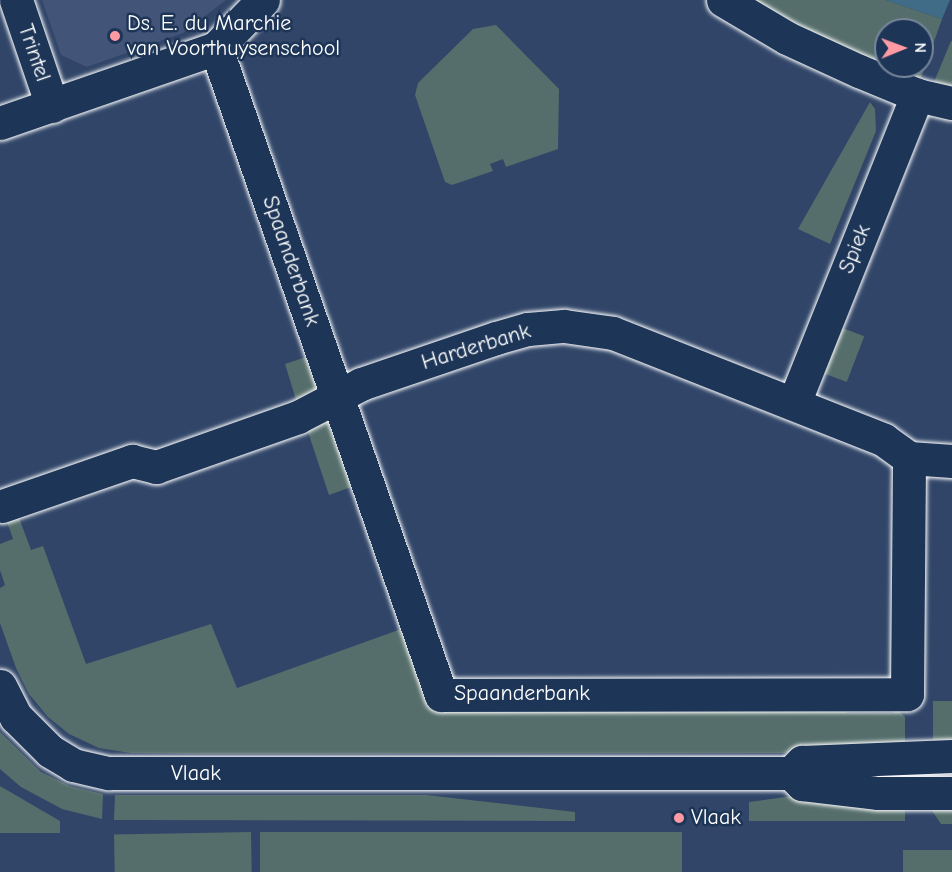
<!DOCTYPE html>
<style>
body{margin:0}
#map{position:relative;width:952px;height:872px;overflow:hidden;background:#304568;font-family:"Comic Neue",sans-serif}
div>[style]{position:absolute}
.built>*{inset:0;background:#425477}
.green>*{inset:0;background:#556e6b;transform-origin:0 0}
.water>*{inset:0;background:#416c88}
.roads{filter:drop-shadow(0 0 2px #fff) drop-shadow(0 0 2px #fff)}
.street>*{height:33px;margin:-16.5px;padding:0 16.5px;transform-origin:16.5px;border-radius:16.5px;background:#1d3557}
.secondary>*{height:33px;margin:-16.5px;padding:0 16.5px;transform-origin:16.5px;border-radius:16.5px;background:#1d3557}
.dots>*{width:16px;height:16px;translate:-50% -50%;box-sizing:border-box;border:3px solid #1d3557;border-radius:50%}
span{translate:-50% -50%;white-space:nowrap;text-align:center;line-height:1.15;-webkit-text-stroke:5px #1d3557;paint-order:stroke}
.poi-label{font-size:22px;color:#fff}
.left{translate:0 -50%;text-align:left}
.street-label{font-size:22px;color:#fff}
.north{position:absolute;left:874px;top:18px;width:60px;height:60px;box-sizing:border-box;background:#1d3557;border:2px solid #77869a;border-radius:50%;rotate:89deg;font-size:16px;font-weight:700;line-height:24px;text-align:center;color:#fff}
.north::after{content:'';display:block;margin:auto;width:21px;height:27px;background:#ff9aa2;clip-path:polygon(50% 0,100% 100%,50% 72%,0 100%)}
</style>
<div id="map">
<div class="built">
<i style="clip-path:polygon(42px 0,226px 0,183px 33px,87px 67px,61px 55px)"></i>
</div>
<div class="green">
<i style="clip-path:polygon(754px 0,886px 0,942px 19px,921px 78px,888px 66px,922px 66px,922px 30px,886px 30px,886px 65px,821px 37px)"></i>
<i style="clip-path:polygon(496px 25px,559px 89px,558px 149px,506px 167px,503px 159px,490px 164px,493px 171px,452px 185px,445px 182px,415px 95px,418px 83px,473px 29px)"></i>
<i style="clip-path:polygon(951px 41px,952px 41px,952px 87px,934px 82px)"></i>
<i style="clip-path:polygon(870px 102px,875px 109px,876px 131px,830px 244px,798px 229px)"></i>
<i style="left:840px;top:327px;width:26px;height:49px;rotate:21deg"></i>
<i style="clip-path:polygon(309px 356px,319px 387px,297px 403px,285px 364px)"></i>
<i style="clip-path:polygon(318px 422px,332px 424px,354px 486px,329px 495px,306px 426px)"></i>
<i style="clip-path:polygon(18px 515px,31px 550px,43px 546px,86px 664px,211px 624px,237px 688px,404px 628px,431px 708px,843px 708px,847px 713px,893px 713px,896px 708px,905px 717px,905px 746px,782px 753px,205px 754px,131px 753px,99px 748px,69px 734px,48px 717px,29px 694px,16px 668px,0 623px,0 588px,5px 585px,0 570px,0 544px,13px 539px,6px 519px)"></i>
<i style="left:933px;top:701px;width:19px;height:45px"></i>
<i style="clip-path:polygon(0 732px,41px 772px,70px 786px,103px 794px,102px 819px,62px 809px,21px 787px,0 769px)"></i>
<i style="clip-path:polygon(0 786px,60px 821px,60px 833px,0 833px)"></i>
<i style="clip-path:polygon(115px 795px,426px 795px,575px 812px,575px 821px,114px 820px)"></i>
<i style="clip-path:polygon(792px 796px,905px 803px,905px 821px,749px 821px,749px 802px)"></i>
<i style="clip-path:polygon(952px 802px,952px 824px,941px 824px,933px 812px,932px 803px)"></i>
<i style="left:251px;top:832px;width:40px;height:137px;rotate:89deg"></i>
<i style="left:260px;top:832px;width:422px;height:40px"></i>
<i style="left:903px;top:850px;width:49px;height:22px"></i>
</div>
<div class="water">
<i style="clip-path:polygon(886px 0,950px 0,942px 19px)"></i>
</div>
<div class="roads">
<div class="street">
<i style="left:16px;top:0;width:112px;rotate:71.2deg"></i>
<i style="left:723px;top:0;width:74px;rotate:30.7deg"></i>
<i style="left:787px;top:38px;width:79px;rotate:24.6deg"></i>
<i style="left:859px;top:71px;width:63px;rotate:22.5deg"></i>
<i style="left:917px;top:95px;width:36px;rotate:13deg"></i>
<i style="left:216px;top:48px;width:685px;rotate:70.82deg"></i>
<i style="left:441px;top:695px;width:466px;rotate:-0.1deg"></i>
<i style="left:907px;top:694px;width:236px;rotate:-89.5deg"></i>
<i style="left:0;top:123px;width:229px;rotate:-19.1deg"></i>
<i style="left:216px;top:48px;width:67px;rotate:-45.6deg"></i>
<i style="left:794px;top:403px;width:332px;rotate:-68.2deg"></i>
<i style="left:2px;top:506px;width:138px;rotate:-19.1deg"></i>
<i style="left:132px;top:461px;width:25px;rotate:14deg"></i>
<i style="left:156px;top:467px;width:151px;rotate:-19.4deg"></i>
<i style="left:298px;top:417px;width:71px;rotate:-27.6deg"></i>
<i style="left:361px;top:384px;width:143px;rotate:-18.8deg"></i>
<i style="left:496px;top:338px;width:33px;rotate:-16deg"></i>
<i style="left:528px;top:329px;width:36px;rotate:-5deg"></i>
<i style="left:564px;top:326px;width:49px;rotate:8.1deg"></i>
<i style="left:613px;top:333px;width:291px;rotate:21.5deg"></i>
<i style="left:884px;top:440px;width:31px;rotate:36deg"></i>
<i style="left:909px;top:458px;width:43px;rotate:4deg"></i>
</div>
<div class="secondary">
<i style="left:0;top:686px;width:35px;rotate:63deg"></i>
<i style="left:16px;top:717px;width:48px;rotate:45deg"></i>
<i style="left:50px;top:751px;width:27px;rotate:31deg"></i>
<i style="left:73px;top:765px;width:37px;rotate:13deg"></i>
<i style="left:109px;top:773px;width:682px"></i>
<i style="left:791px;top:773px;width:16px;rotate:45deg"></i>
<i style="left:802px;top:784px;width:77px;rotate:6.8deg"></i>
<i style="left:878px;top:793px;width:74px"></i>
<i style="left:791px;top:773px;width:16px;rotate:-45deg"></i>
<i style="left:802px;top:762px;width:150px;rotate:-2.3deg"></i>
</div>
</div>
<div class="dots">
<i style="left:115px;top:36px;background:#ff9aa2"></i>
<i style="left:679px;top:818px;background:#ff9aa2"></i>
</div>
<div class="poi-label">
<span class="left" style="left:127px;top:36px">Ds. E. du Marchie<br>van Voorthuysenschool</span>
<span class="left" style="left:691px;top:818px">Vlaak</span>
</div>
<div class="street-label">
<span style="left:34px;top:53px;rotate:71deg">Trintel</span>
<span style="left:855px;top:249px;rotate:-68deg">Spiek</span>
<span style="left:291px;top:261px;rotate:71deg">Spaanderbank</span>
<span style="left:476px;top:347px;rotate:-17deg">Harderbank</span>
<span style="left:522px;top:694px">Spaanderbank</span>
<span style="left:196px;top:774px">Vlaak</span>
</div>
<div class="north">N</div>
</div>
